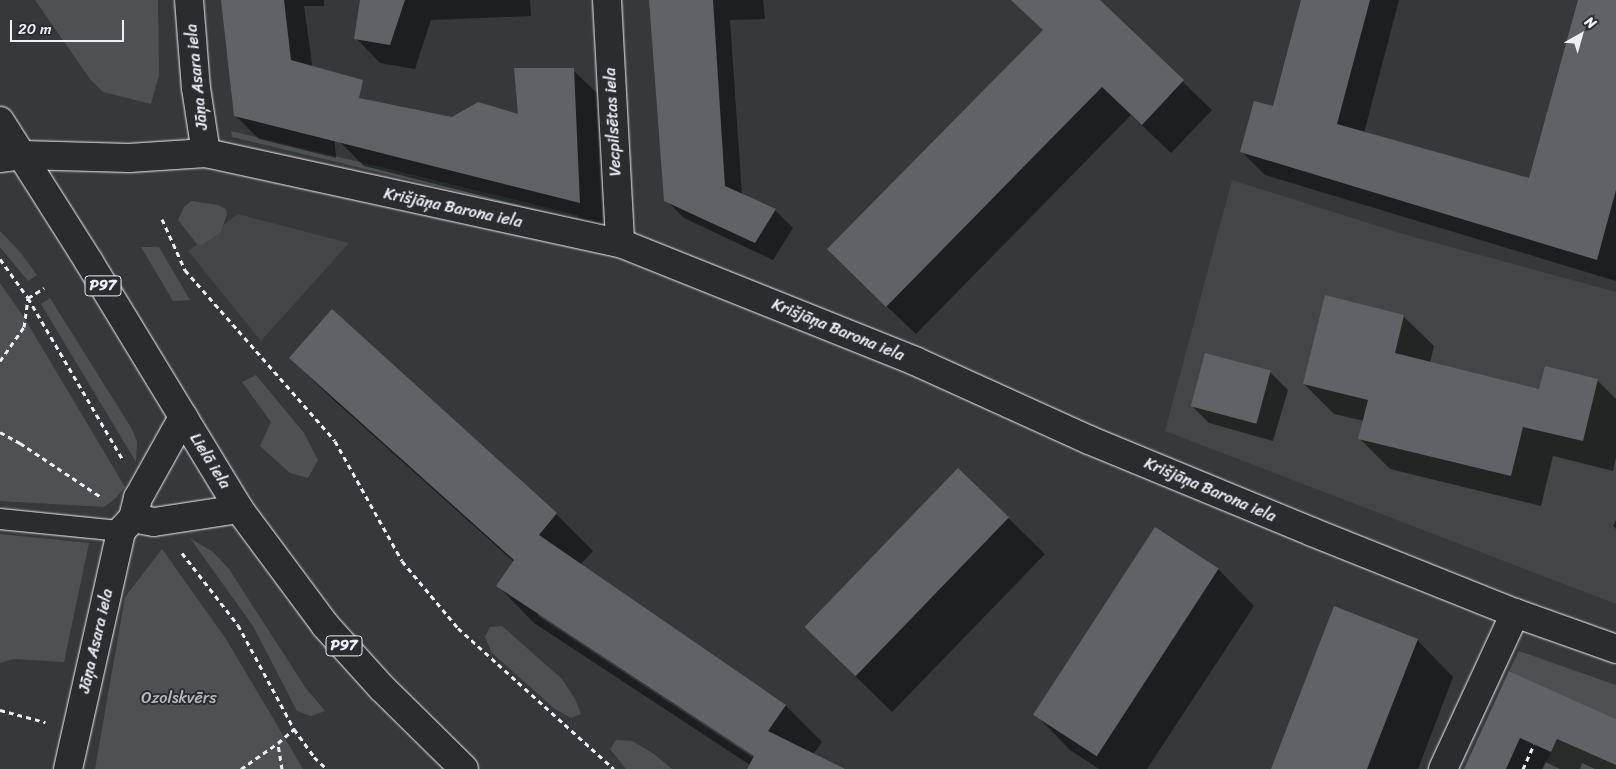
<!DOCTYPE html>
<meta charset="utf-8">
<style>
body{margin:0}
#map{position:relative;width:1616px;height:769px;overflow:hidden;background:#35393a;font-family:Sriracha,sans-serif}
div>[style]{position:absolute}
.built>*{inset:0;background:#424647}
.green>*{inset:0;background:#4d5152}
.shadow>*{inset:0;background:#0007}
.building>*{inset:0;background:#5f6365;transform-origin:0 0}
.path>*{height:3px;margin-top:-1.5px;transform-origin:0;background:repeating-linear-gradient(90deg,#e8f1f8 0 5px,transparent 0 9px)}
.roads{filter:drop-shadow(0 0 1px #e8f1f8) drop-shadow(0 0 1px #e8f1f8)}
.lane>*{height:20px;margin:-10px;padding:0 10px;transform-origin:10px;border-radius:10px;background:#2a2d2e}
.street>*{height:28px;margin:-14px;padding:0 14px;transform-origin:14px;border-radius:14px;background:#2a2d2e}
.secondary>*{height:28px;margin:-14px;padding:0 14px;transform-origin:14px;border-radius:14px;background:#2a2d2e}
.primary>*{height:28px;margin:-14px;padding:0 14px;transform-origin:14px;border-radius:14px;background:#2a2d2e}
span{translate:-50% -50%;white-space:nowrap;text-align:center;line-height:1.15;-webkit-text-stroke:4px #2a2d2e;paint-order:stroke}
.shield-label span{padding:1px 4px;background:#2a2d2e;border:1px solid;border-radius:4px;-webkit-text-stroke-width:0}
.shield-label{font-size:15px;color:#e8f1f8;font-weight:700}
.street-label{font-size:16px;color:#e8f1f8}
.park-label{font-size:16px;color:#b2b9be}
.north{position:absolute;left:1556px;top:10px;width:50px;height:50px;-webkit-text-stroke:4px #2a2d2e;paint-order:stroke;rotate:38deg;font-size:14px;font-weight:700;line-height:20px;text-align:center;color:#e8f1f8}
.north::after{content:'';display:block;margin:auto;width:18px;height:22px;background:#e8f1f8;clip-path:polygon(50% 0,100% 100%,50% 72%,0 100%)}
.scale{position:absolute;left:10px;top:20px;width:114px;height:22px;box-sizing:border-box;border:2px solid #e8f1f8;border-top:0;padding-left:6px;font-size:15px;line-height:18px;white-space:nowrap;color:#e8f1f8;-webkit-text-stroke:4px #2a2d2e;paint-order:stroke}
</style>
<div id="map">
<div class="built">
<i style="clip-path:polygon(1232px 180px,1403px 234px,1616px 292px,1616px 604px,1165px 431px)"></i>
<i style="clip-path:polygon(238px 214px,349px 243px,261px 341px,188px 251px)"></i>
</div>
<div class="green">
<i style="clip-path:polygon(35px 0,158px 0,159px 75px,151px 104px,103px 92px,90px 79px)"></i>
<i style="clip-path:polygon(231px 131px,578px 215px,578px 220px,232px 137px)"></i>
<i style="clip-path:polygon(191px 201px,218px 205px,226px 209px,227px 215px,220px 233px,202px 245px,197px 244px,178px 220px,184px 207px)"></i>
<i style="clip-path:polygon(0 231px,20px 252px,37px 275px,28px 281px,0 247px)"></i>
<i style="clip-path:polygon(141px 247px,159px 247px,190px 300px,173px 301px)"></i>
<i style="clip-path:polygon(0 283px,25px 319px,125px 487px,116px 498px,104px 507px,0 501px)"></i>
<i style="clip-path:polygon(50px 298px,132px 429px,137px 442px,136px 462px,41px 304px)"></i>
<i style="clip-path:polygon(256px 375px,304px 433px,318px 460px,308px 478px,290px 473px,260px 446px,271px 422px,242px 382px)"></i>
<i style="clip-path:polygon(0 534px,89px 543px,64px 662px,14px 659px,0 663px)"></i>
<i style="clip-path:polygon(190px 538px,213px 552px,229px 569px,305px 687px,325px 711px,311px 716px,297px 711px,253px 626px)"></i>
<i style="clip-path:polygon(162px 549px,226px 639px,303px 769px,95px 769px,125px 597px)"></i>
<i style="clip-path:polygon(502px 626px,562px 679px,575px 699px,581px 714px,571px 718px,555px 709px,492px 653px,485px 637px,490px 627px)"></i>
<i style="clip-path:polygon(1519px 651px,1616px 685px,1616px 719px,1509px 671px)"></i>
<i style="clip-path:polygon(1557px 739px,1616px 765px,1616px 769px,1543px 769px)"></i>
<i style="clip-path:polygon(616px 740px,632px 741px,654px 754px,672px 769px,626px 769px,610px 749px)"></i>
</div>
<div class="shadow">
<i style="clip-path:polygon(222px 0,324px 0,324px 6px,304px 6px,313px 71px,331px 89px,336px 158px,259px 139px,235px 115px)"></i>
<i style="clip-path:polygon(370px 0,530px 0,531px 16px,431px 20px,415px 69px,380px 63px,356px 38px)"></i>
<i style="clip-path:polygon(650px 0,763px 0,765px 19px,730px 20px,742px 195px,775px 210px,793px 228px,773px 260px,684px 218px,666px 200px)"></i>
<i style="clip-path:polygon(1013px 0,1098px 0,1212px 110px,1171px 153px,1131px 115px,916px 334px,857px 278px,1044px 31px)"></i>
<i style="clip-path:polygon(1303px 0,1399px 0,1364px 133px,1529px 180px,1580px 0,1616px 0,1616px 281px,1265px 175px,1242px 152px,1274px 108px)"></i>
<i style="clip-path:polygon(573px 70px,598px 94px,604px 227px,364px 166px,339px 141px,520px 115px)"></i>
<i style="clip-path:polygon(evenodd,332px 311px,556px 514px,593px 551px,580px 565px,786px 706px,822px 742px,813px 755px,842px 769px,749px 769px,750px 765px,534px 623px,498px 586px,514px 562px,327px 394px,290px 358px,332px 311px,538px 613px,760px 759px,758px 761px,538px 616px,538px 613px)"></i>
<i style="clip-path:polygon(1403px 316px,1434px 346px,1430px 363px,1540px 390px,1597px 380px,1616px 399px,1616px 457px,1613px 471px,1553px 456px,1541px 506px,1390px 469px,1360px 439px,1364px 421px,1334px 414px,1304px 384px)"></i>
<i style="clip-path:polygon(1270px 372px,1288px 390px,1273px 441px,1209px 423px,1192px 406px)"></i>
<i style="clip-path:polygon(958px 469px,1045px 554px,892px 712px,842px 663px)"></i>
<i style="clip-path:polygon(1616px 520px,1616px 529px,1613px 526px)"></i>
<i style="clip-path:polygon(1218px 569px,1254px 606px,1147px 769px,1099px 769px,1070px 750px,1034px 713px)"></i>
<i style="clip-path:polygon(1417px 640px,1453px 677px,1418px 769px,1272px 769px)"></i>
<i style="clip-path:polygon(1510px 673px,1616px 721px,1616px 769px,1595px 769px,1582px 763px,1580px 769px,1560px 769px,1545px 762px,1542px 769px,1465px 769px)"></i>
</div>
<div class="building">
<i style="clip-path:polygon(221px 0,284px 0,291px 60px,363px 80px,359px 98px,452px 117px,478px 102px,518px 114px,514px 68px,574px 68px,580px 203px,234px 116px)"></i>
<i style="clip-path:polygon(360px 0,405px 0,390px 45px,354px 39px)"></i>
<i style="clip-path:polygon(649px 0,713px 0,725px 186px,776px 209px,755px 243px,664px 201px)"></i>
<i style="clip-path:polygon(1011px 0,1100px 0,1184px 80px,1142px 125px,1102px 87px,886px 307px,827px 249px,1043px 30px)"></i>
<i style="clip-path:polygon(1301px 0,1370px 0,1337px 124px,1529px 178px,1578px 0,1616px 0,1616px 190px,1597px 260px,1240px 152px,1254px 101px,1273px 106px)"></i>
<i style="clip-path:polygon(1325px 295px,1404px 315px,1395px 353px,1539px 389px,1545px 366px,1598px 379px,1583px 441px,1523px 427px,1511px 476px,1358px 439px,1368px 400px,1303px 384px)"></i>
<i style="clip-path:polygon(332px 309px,557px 513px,539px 535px,786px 705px,768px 731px,845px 769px,747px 769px,754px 756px,496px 586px,514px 560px,289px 358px)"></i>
<i style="left:1205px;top:353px;width:68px;height:55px;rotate:15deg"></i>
<i style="left:958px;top:468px;width:71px;height:221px;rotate:44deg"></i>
<i style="left:1155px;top:527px;width:76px;height:224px;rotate:33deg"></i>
<i style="clip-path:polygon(1334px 606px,1418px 639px,1367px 769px,1271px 769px)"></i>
<i style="clip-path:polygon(1509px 671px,1616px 719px,1616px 765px,1557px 739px,1551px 752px,1520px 738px,1506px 769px,1464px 769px)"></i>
</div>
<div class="path">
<i style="left:162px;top:219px;width:56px;rotate:65.7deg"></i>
<i style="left:185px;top:270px;width:227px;rotate:48.7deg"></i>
<i style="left:335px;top:441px;width:137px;rotate:60.8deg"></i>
<i style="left:402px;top:561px;width:87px;rotate:50.1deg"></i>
<i style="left:458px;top:628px;width:210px;rotate:42.1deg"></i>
<i style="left:0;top:259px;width:48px;rotate:54.3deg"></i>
<i style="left:28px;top:298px;width:186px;rotate:59.6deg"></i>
<i style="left:0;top:361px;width:42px;rotate:-54.8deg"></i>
<i style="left:24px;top:327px;width:29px;rotate:-82deg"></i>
<i style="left:28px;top:298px;width:19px;rotate:-32deg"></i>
<i style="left:0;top:432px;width:23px;rotate:29deg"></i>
<i style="left:20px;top:443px;width:97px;rotate:33.7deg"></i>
<i style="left:182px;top:553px;width:91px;rotate:52.1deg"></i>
<i style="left:238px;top:625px;width:118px;rotate:61.7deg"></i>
<i style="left:294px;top:729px;width:34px;rotate:54deg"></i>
<i style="left:314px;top:757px;width:18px;rotate:43deg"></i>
<i style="left:0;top:710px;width:47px;rotate:14.9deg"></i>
<i style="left:241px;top:769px;width:45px;rotate:-35.1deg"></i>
<i style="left:282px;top:769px;width:26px;rotate:-99deg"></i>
<i style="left:278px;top:743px;width:21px;rotate:-41deg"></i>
<i style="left:1523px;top:769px;width:27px;rotate:-66deg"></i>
</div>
<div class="roads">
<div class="lane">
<i style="left:0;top:519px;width:122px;rotate:5.7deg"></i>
</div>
<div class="street">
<i style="left:189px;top:0;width:88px;rotate:85.5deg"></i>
<i style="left:196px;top:88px;width:66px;rotate:81.3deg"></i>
<i style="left:607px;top:0;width:243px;rotate:86.9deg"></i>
<i style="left:23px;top:155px;width:106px;rotate:1.6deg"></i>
<i style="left:129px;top:158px;width:77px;rotate:-3.7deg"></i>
<i style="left:206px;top:153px;width:424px;rotate:12.3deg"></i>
<i style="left:620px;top:243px;width:318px;rotate:21.8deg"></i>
<i style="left:915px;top:361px;width:191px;rotate:24.4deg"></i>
<i style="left:1089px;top:440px;width:241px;rotate:22.4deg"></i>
<i style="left:1312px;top:532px;width:219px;rotate:21.8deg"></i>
<i style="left:1515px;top:613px;width:107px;rotate:19.6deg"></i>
<i style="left:133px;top:518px;width:21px;rotate:11deg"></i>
<i style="left:154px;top:522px;width:86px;rotate:-8.7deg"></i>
<i style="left:68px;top:769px;width:244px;rotate:-77.4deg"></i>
<i style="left:121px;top:531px;width:18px;rotate:-47deg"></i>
<i style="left:133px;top:518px;width:21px;rotate:-76deg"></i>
<i style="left:138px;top:498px;width:93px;rotate:-60.9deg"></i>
<i style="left:1443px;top:769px;width:172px;rotate:-65.2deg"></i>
</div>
<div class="secondary">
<i style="left:0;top:158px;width:23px;rotate:-7deg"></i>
</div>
<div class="primary">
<i style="left:0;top:121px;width:167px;rotate:57.7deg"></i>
<i style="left:89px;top:262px;width:289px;rotate:58.7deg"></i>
<i style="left:239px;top:509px;width:144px;rotate:53.4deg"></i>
<i style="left:325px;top:625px;width:85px;rotate:47.9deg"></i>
<i style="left:382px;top:688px;width:115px;rotate:44.6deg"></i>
</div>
</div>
<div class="shield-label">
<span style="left:103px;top:286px">P97</span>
<span style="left:344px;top:646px">P97</span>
</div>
<div class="street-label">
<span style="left:197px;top:77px;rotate:-96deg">Jāņa Asara iela</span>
<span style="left:613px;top:122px;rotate:-93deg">Vecpilsētas iela</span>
<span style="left:453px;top:208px;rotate:12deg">Krišjāņa Barona iela</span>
<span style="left:838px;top:330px;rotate:22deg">Krišjāņa Barona iela</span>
<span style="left:210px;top:461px;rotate:58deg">Lielā iela</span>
<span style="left:1210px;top:490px;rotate:23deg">Krišjāņa Barona iela</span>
<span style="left:96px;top:641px;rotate:-77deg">Jāņa Asara iela</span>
</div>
<div class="park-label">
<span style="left:179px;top:698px">Ozolskvērs</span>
</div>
<div class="north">N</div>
<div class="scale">20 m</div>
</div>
